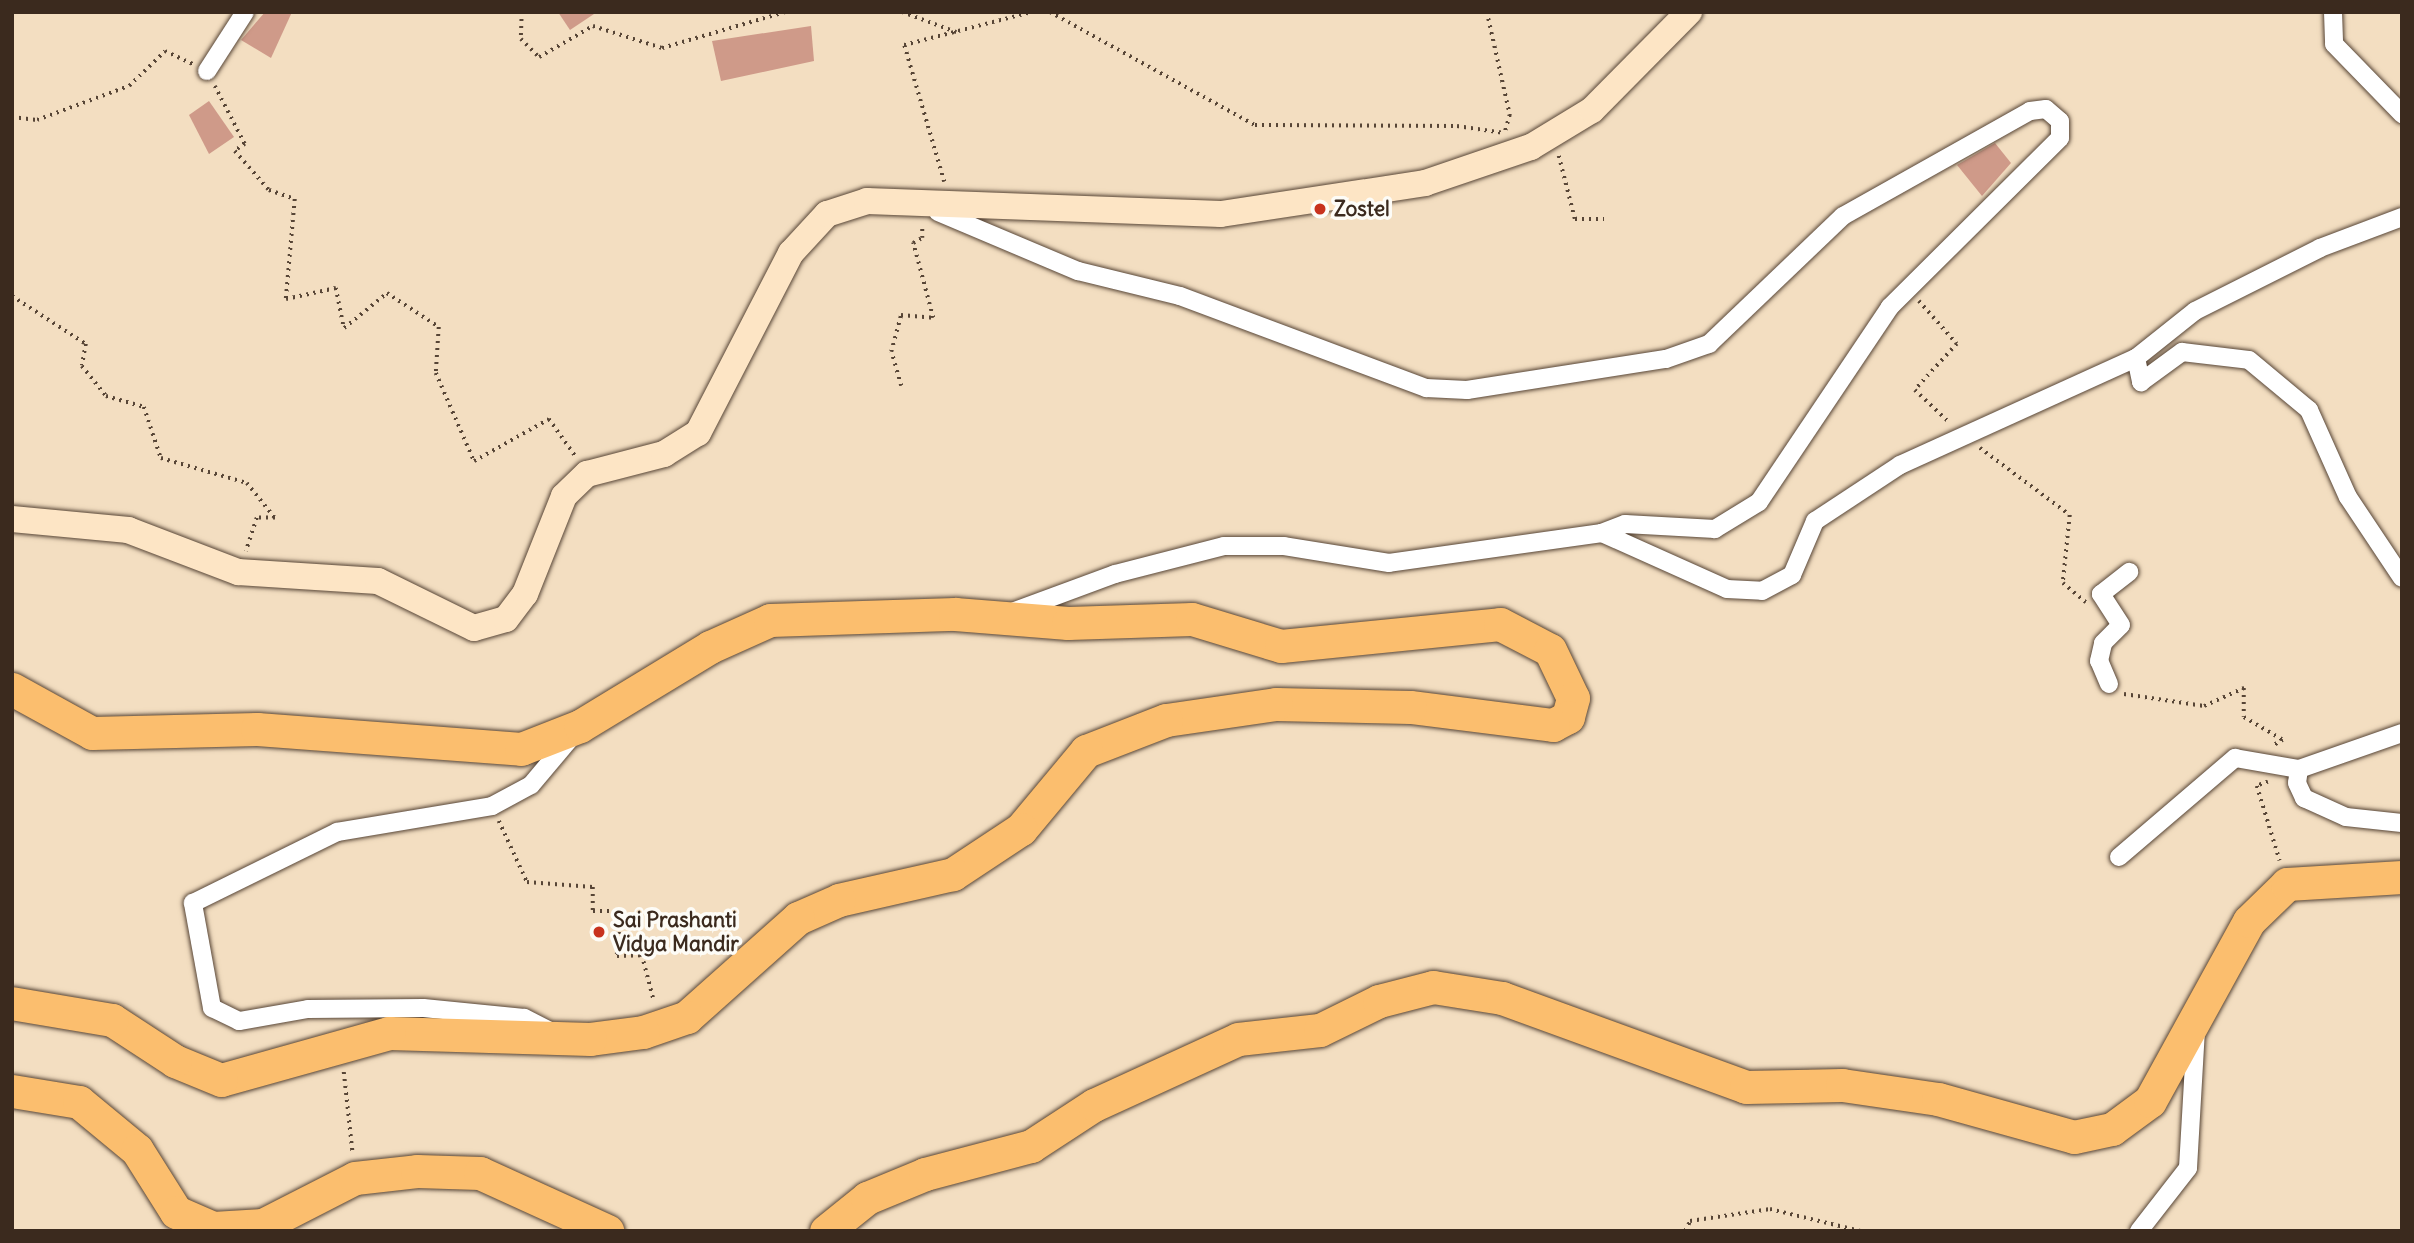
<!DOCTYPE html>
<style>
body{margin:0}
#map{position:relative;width:2414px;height:1243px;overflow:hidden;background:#f3dec1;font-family:Delius,sans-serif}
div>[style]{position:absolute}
.building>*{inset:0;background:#cf9a89}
.path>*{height:3.5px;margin-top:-1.75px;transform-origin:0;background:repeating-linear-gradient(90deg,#574536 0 2px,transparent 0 7px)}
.roads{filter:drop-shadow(0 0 2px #574536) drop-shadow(0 0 2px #574536)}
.street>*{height:18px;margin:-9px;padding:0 9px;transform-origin:9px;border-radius:9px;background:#fff}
.secondary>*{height:26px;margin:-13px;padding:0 13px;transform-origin:13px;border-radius:13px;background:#fde5c5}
.highway>*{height:33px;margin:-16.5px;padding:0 16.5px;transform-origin:16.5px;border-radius:16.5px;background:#fbbe6e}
.dots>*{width:19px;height:19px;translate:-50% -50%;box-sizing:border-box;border:4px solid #fdfcf7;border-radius:50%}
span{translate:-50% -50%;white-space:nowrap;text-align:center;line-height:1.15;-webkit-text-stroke:7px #fdfcf7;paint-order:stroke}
.poi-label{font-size:21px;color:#3b2a1e;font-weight:700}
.left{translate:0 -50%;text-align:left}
.frame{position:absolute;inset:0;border:14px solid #3b2a1e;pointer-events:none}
</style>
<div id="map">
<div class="building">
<i style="clip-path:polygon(265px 12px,292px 12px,271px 58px,241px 40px)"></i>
<i style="clip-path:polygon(558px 12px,597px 12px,570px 30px)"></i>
<i style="clip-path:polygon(811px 26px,814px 61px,721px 81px,712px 41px)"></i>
<i style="clip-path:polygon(209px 101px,234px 137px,209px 154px,189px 115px)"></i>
<i style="clip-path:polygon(1995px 143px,2011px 163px,1982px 196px,1957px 165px)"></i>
</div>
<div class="path">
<i style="left:522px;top:12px;width:27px;rotate:92deg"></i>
<i style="left:521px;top:39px;width:25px;rotate:45deg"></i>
<i style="left:539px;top:57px;width:62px;rotate:-29.9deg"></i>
<i style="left:593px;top:26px;width:72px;rotate:17.7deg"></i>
<i style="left:662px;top:48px;width:128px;rotate:-16.3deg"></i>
<i style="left:902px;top:12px;width:58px;rotate:20.3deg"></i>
<i style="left:1050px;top:12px;width:234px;rotate:28.9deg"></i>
<i style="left:1255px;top:125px;width:202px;rotate:0.3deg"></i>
<i style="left:1457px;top:126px;width:48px;rotate:8.5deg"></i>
<i style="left:1298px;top:12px;width:3px"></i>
<i style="left:1487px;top:12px;width:106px;rotate:77.4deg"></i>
<i style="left:1510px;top:115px;width:19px;rotate:106deg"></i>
<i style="left:215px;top:86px;width:65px;rotate:62.7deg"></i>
<i style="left:245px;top:144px;width:12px;rotate:145deg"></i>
<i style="left:235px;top:151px;width:52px;rotate:48.9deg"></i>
<i style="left:269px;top:190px;width:28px;rotate:19deg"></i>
<i style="left:295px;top:199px;width:100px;rotate:95.1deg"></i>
<i style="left:286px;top:299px;width:51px;rotate:-12.4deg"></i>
<i style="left:336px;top:288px;width:41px;rotate:78.7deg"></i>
<i style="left:344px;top:328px;width:55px;rotate:-39.1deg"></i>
<i style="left:387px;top:293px;width:62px;rotate:33.2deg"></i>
<i style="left:439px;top:327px;width:46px;rotate:93.7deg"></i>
<i style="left:436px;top:373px;width:96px;rotate:66.6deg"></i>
<i style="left:474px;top:461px;width:86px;rotate:-29.2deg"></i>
<i style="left:549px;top:419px;width:47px;rotate:54.6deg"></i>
<i style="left:12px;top:117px;width:25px;rotate:7deg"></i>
<i style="left:37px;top:120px;width:98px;rotate:-20.3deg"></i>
<i style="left:129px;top:86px;width:50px;rotate:-44.2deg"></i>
<i style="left:165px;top:51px;width:31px;rotate:25deg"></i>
<i style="left:1559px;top:156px;width:65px;rotate:75.7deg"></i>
<i style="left:1575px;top:219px;width:29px"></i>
<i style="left:944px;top:182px;width:143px;rotate:-106.3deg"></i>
<i style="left:904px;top:45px;width:132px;rotate:-14.5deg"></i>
<i style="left:12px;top:296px;width:88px;rotate:33deg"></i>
<i style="left:86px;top:344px;width:22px;rotate:100deg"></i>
<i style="left:82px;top:366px;width:38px;rotate:51deg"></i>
<i style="left:106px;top:396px;width:40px;rotate:16deg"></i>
<i style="left:144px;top:407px;width:54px;rotate:71.6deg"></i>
<i style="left:161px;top:458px;width:90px;rotate:16.2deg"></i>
<i style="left:247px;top:483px;width:45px;rotate:51.3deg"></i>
<i style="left:275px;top:518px;width:18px;rotate:180deg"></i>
<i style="left:257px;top:518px;width:35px;rotate:108deg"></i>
<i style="left:1919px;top:301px;width:57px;rotate:48.5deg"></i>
<i style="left:1957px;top:344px;width:62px;rotate:132.4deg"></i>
<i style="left:1915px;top:390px;width:48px;rotate:43.3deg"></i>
<i style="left:901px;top:386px;width:35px;rotate:-106deg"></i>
<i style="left:891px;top:352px;width:38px;rotate:-75deg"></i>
<i style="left:901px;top:315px;width:32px;rotate:5deg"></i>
<i style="left:933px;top:318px;width:78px;rotate:-104.9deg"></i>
<i style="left:913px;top:243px;width:10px;rotate:-29deg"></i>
<i style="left:922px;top:238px;width:13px;rotate:-90deg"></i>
<i style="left:1980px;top:448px;width:112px;rotate:36.7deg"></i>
<i style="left:2070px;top:515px;width:68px;rotate:95.9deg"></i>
<i style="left:2063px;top:583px;width:30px;rotate:40deg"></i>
<i style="left:2124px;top:694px;width:81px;rotate:8.5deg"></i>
<i style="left:2204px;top:706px;width:44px;rotate:-24.2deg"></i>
<i style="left:2244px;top:688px;width:29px;rotate:90deg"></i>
<i style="left:2244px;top:717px;width:45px;rotate:30.5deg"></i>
<i style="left:2283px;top:740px;width:12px;rotate:149deg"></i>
<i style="left:2268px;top:782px;width:12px;rotate:160deg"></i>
<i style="left:2257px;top:786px;width:78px;rotate:73deg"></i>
<i style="left:499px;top:821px;width:67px;rotate:65.3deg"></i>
<i style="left:527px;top:882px;width:66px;rotate:4.3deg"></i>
<i style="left:593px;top:887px;width:24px;rotate:90deg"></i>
<i style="left:593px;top:911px;width:28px"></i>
<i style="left:621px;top:911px;width:45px;rotate:95.1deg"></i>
<i style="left:617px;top:956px;width:25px;rotate:-2deg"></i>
<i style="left:642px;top:955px;width:48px;rotate:75.4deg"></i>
<i style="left:344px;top:1072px;width:83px;rotate:83.8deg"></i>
<i style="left:1685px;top:1231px;width:11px;rotate:-63deg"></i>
<i style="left:1690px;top:1221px;width:81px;rotate:-8.5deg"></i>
<i style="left:1770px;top:1209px;width:93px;rotate:13.7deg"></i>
</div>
<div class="roads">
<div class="street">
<i style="left:2333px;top:12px;width:32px;rotate:88deg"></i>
<i style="left:2334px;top:44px;width:98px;rotate:45.8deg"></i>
<i style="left:207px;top:71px;width:70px;rotate:-57.2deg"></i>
<i style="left:938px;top:212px;width:152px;rotate:22.9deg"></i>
<i style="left:1078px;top:271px;width:105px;rotate:13.8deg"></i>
<i style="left:1180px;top:296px;width:263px;rotate:20.5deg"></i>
<i style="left:1426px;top:388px;width:41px;rotate:2.8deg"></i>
<i style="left:1467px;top:390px;width:201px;rotate:-8.9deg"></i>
<i style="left:1666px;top:359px;width:46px;rotate:-19.2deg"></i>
<i style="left:1709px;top:344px;width:185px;rotate:-43.7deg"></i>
<i style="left:1843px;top:216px;width:214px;rotate:-29.3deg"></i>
<i style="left:2030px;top:111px;width:16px;rotate:-7deg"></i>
<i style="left:2046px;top:109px;width:18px;rotate:41deg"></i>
<i style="left:2060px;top:121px;width:17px;rotate:90deg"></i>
<i style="left:2060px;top:138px;width:240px;rotate:135.2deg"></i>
<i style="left:1890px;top:307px;width:235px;rotate:123.9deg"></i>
<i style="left:1759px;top:502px;width:52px;rotate:148.5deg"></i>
<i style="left:1715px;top:529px;width:90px;rotate:-176.8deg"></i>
<i style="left:1625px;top:524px;width:25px;rotate:159deg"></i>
<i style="left:1602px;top:533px;width:215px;rotate:172deg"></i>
<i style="left:1389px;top:563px;width:106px;rotate:-170.8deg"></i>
<i style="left:1284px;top:546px;width:60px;rotate:180deg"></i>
<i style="left:1224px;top:546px;width:113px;rotate:165.6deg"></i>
<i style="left:1115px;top:574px;width:110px;rotate:159.7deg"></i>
<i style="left:2136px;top:358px;width:25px;rotate:78deg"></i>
<i style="left:2141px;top:382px;width:51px;rotate:-36.2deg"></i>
<i style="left:2182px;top:352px;width:67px;rotate:6.8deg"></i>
<i style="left:2249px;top:360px;width:78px;rotate:39.8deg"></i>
<i style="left:2309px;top:410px;width:95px;rotate:65.9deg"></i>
<i style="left:2348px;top:497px;width:97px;rotate:56.3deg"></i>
<i style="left:1602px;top:533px;width:137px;rotate:24.1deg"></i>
<i style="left:1727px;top:589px;width:35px;rotate:3deg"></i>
<i style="left:1762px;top:591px;width:34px;rotate:-28deg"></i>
<i style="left:1792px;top:575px;width:59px;rotate:-66.9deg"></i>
<i style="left:1815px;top:521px;width:102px;rotate:-33.4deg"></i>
<i style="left:1900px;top:465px;width:259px;rotate:-24.4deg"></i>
<i style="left:2136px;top:358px;width:75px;rotate:-38.5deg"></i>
<i style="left:2195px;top:311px;width:140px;rotate:-26.7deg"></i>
<i style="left:2320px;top:248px;width:88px;rotate:-20.7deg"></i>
<i style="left:2109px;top:684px;width:25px;rotate:-113deg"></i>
<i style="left:2099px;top:661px;width:18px;rotate:-77deg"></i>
<i style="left:2103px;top:643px;width:25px;rotate:-45deg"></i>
<i style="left:2121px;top:625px;width:37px;rotate:-123deg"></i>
<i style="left:2101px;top:594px;width:36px;rotate:-38deg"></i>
<i style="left:2402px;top:733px;width:109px;rotate:160.7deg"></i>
<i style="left:2299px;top:769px;width:14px;rotate:98deg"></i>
<i style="left:2297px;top:783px;width:17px;rotate:65deg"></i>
<i style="left:2304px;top:798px;width:46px;rotate:24.3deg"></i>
<i style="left:2346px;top:817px;width:56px;rotate:6.1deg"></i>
<i style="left:2119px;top:857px;width:153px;rotate:-40.5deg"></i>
<i style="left:2235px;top:758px;width:65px;rotate:9.8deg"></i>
<i style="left:550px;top:1031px;width:29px;rotate:-153deg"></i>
<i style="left:524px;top:1018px;width:101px;rotate:-174.3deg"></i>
<i style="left:423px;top:1008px;width:115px;rotate:179.5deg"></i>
<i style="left:308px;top:1009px;width:70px;rotate:170.1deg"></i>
<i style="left:239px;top:1021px;width:30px;rotate:-154deg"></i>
<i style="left:212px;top:1008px;width:107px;rotate:-100.3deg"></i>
<i style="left:193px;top:903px;width:161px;rotate:-26.2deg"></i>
<i style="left:337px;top:832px;width:157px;rotate:-9.5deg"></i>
<i style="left:492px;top:806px;width:44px;rotate:-28.3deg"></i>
<i style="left:531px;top:785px;width:67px;rotate:-49.9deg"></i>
<i style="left:2139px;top:1231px;width:80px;rotate:-52.1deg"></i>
<i style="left:2188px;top:1168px;width:137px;rotate:-86.7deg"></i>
</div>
<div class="secondary">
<i style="left:12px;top:519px;width:117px;rotate:5.4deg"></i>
<i style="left:128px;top:530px;width:118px;rotate:20.9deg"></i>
<i style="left:238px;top:572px;width:140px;rotate:3.7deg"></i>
<i style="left:378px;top:581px;width:107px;rotate:26.1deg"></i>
<i style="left:474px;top:628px;width:33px;rotate:-16deg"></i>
<i style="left:506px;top:619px;width:31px;rotate:-53deg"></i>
<i style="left:525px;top:594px;width:105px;rotate:-68.3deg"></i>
<i style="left:564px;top:496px;width:32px;rotate:-44deg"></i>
<i style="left:587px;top:474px;width:80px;rotate:-14.6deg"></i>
<i style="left:664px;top:454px;width:40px;rotate:-32deg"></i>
<i style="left:698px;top:433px;width:203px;rotate:-62.7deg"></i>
<i style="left:791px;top:253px;width:53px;rotate:-47.3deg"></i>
<i style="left:827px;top:214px;width:42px;rotate:-18deg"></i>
<i style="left:867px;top:201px;width:354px;rotate:2.1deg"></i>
<i style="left:1221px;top:214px;width:206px;rotate:-8.6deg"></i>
<i style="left:1425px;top:183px;width:112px;rotate:-18.8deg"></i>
<i style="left:1531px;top:147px;width:71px;rotate:-31.2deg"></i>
<i style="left:1592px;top:110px;width:138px;rotate:-45.3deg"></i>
</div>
<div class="highway">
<i style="left:12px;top:689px;width:91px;rotate:28.8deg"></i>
<i style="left:92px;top:733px;width:165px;rotate:-1.4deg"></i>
<i style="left:257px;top:729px;width:265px;rotate:4.3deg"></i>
<i style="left:521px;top:749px;width:63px;rotate:-21.3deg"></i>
<i style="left:580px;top:726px;width:152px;rotate:-31.3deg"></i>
<i style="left:710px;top:647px;width:66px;rotate:-24.2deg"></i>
<i style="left:770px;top:620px;width:185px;rotate:-1.9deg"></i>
<i style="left:955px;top:614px;width:113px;rotate:4.6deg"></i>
<i style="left:1068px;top:623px;width:124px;rotate:-1.8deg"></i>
<i style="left:1192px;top:619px;width:93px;rotate:16.9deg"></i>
<i style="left:1281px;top:646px;width:220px;rotate:-5.7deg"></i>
<i style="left:1500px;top:624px;width:56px;rotate:27.5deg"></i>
<i style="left:1550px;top:650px;width:53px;rotate:64.4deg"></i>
<i style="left:1573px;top:698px;width:20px;rotate:105deg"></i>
<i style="left:1568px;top:717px;width:17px;rotate:152deg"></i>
<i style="left:1553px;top:725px;width:144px;rotate:-172.8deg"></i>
<i style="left:1410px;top:707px;width:134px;rotate:-178.7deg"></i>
<i style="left:1276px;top:704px;width:111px;rotate:171.7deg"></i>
<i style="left:1166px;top:720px;width:86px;rotate:158.8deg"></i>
<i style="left:1086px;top:751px;width:102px;rotate:129.8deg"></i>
<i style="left:1021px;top:829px;width:82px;rotate:146.5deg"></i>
<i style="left:953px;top:874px;width:117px;rotate:167.2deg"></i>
<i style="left:839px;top:900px;width:45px;rotate:156.3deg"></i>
<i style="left:798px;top:918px;width:149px;rotate:138.3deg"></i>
<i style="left:687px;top:1017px;width:46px;rotate:161.2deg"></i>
<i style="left:643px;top:1032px;width:53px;rotate:172.5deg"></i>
<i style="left:590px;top:1039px;width:201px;rotate:-178.3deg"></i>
<i style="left:389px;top:1033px;width:174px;rotate:164.4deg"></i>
<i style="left:221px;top:1080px;width:50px;rotate:-157.6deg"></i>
<i style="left:175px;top:1061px;width:75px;rotate:-146.9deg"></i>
<i style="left:112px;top:1020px;width:101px;rotate:-170.4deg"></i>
<i style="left:12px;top:1091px;width:68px;rotate:9.3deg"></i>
<i style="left:79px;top:1102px;width:75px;rotate:39.6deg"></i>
<i style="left:137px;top:1150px;width:73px;rotate:57.8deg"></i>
<i style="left:176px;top:1212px;width:40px;rotate:23.4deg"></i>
<i style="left:213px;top:1228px;width:50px;rotate:-3.4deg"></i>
<i style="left:263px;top:1225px;width:103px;rotate:-27.1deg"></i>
<i style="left:355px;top:1178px;width:62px;rotate:-6.4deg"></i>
<i style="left:417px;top:1171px;width:63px;rotate:1.8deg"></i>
<i style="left:480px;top:1173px;width:140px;rotate:24.5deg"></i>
<i style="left:826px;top:1231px;width:53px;rotate:-38.8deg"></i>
<i style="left:867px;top:1198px;width:63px;rotate:-22.5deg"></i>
<i style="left:925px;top:1174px;width:110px;rotate:-14.8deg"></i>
<i style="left:1031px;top:1146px;width:75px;rotate:-33.1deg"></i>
<i style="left:1094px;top:1105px;width:158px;rotate:-24.6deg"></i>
<i style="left:1238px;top:1039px;width:82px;rotate:-6.3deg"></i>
<i style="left:1320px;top:1030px;width:66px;rotate:-26.2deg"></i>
<i style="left:1379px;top:1001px;width:56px;rotate:-14.5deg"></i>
<i style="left:1433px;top:987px;width:70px;rotate:9.1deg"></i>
<i style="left:1502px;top:998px;width:260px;rotate:20deg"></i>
<i style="left:1746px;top:1087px;width:96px;rotate:-1.2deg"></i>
<i style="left:1842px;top:1085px;width:97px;rotate:8.3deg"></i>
<i style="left:1938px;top:1099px;width:141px;rotate:15.6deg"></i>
<i style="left:2074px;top:1137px;width:39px;rotate:-12deg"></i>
<i style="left:2112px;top:1129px;width:47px;rotate:-36.4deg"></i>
<i style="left:2150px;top:1101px;width:205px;rotate:-61.2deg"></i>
<i style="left:2249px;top:921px;width:53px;rotate:-44.2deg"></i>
<i style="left:2287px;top:884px;width:115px;rotate:-3.5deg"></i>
</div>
</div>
<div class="dots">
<i style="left:1320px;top:209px;background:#c8321e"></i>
<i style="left:599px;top:932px;background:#c8321e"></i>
</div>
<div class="poi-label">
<span class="left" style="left:1334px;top:209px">Zostel</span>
<span class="left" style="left:613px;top:932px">Sai Prashanti<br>Vidya Mandir</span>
</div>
<div class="frame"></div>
</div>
